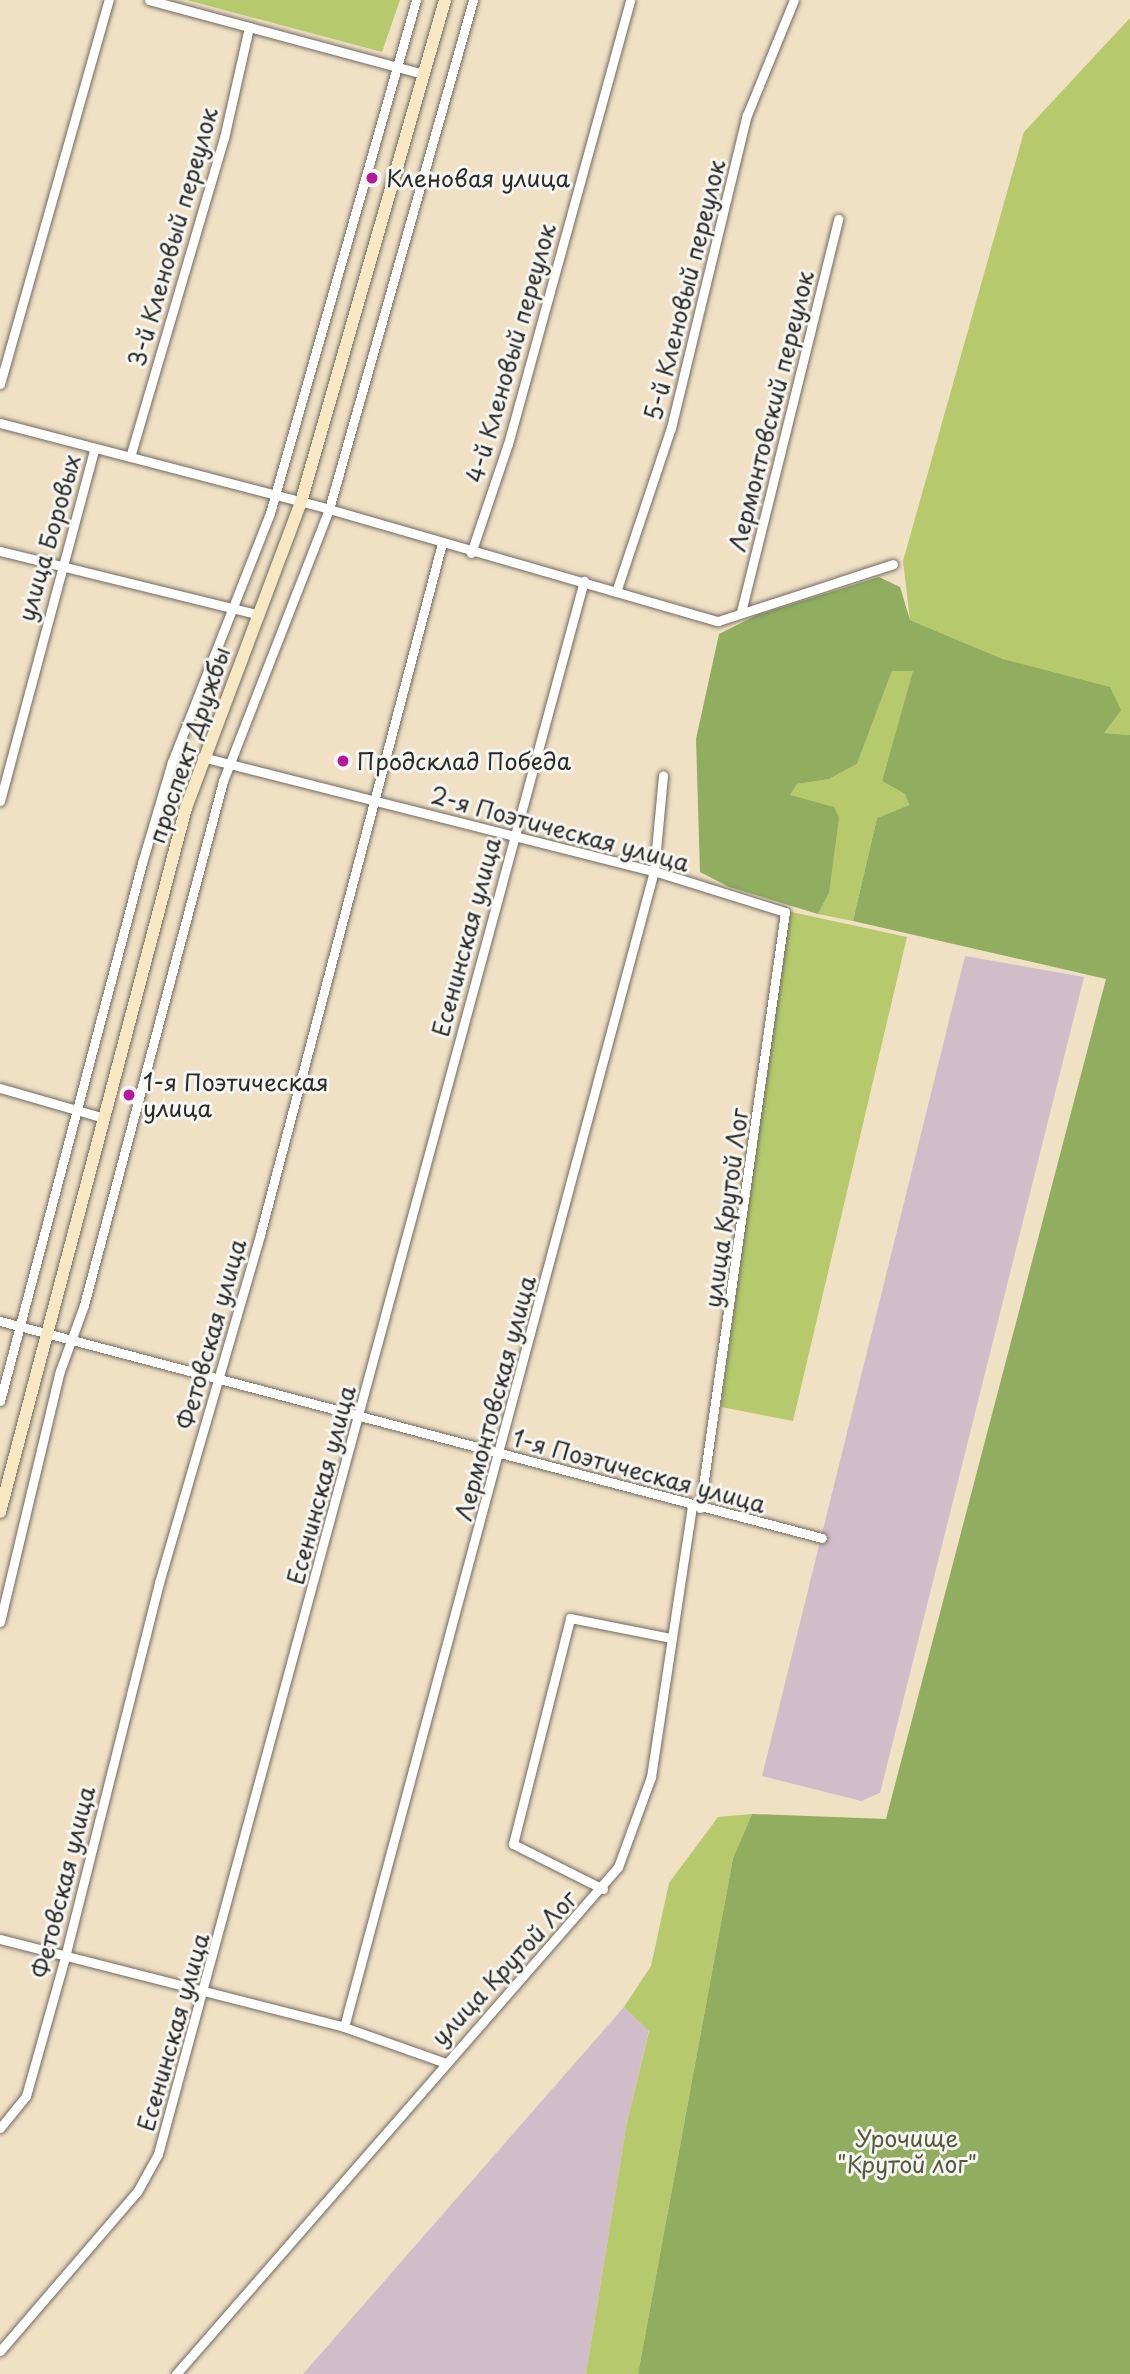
<!DOCTYPE html>
<meta charset="utf-8">
<style>
body{margin:0}
#map{position:relative;width:1130px;height:2374px;overflow:hidden;background:#f0e0c4;font-family:"Playpen Sans",sans-serif}
div>[style]{position:absolute}
.industrial>*{inset:0;background:#d1bdc9}
.green>*{inset:0;background:#b6c96c}
.forest>*{inset:0;background:#90ad60}
.roads{filter:drop-shadow(0 0 2px #706a61) drop-shadow(0 0 2px #706a61)}
.minor>*{height:9px;margin:-4.5px;padding:0 4.5px;transform-origin:4.5px;border-radius:4.5px;background:#fff}
.secondary>*{height:12px;margin:-6px;padding:0 6px;transform-origin:6px;border-radius:6px;background:#f7e8c3}
.dots>*{width:19px;height:19px;translate:-50% -50%;box-sizing:border-box;border:4px solid #f6f6f2;border-radius:50%}
span{translate:-50% -50%;white-space:nowrap;text-align:center;line-height:1.15;-webkit-text-stroke:6px #f6f6f2;paint-order:stroke}
.poi-label{font-size:23px;color:#2b2b2b}
.left{translate:0 -50%;text-align:left}
.street-label{font-size:23px;color:#2b2b2b}
.park-label{font-size:23px;color:#555a3e}
</style>
<div id="map">
<div class="industrial">
<i style="clip-path:polygon(965px 956px,1084px 977px,880px 1793px,861px 1801px,762px 1776px)"></i>
<i style="clip-path:polygon(624px 2007px,649px 2030px,626px 2127px,586px 2374px,303px 2374px)"></i>
</div>
<div class="green">
<i style="clip-path:polygon(187px 0,400px 0,382px 52px)"></i>
<i style="clip-path:polygon(1130px 18px,1130px 735px,1104px 733px,1003px 659px,910px 620px,903px 561px,1024px 132px)"></i>
<i style="clip-path:polygon(914px 670px,882px 781px,905px 794px,909px 805px,877px 818px,853px 921px,818px 914px,829px 893px,809px 801px,789px 795px,797px 784px,829px 779px,857px 764px,892px 671px)"></i>
<i style="clip-path:polygon(787px 911px,907px 937px,793px 1421px,721px 1407px)"></i>
<i style="clip-path:polygon(752px 1814px,733px 1858px,638px 2374px,586px 2374px,626px 2127px,649px 2031px,624px 2007px,651px 1966px,669px 1883px,718px 1817px)"></i>
</div>
<div class="forest">
<i style="clip-path:polygon(879px 577px,900px 587px,910px 620px,1003px 659px,1110px 687px,1121px 710px,1104px 733px,1130px 735px,1130px 2374px,638px 2374px,733px 1858px,752px 1814px,886px 1819px,1106px 979px,853px 921px,877px 818px,909px 805px,905px 794px,882px 781px,913px 671px,892px 671px,857px 764px,829px 779px,797px 784px,790px 795px,834px 807px,839px 818px,829px 893px,818px 914px,729px 887px,700px 872px,696px 739px,719px 634px,757px 615px)"></i>
</div>
<div class="roads">
<div class="minor">
<i style="left:149px;top:0;width:285px;rotate:15.1deg"></i>
<i style="left:0;top:384px;width:399px;rotate:-74.2deg"></i>
<i style="left:0;top:423px;width:340px;rotate:14.6deg"></i>
<i style="left:329px;top:509px;width:405px;rotate:16.1deg"></i>
<i style="left:718px;top:621px;width:184px;rotate:-18deg"></i>
<i style="left:130px;top:457px;width:333px;rotate:-73.6deg"></i>
<i style="left:224px;top:138px;width:114px;rotate:-77.3deg"></i>
<i style="left:0;top:551px;width:265px;rotate:13.8deg"></i>
<i style="left:471px;top:553px;width:115px;rotate:-71.3deg"></i>
<i style="left:508px;top:444px;width:460px;rotate:-74.6deg"></i>
<i style="left:616px;top:592px;width:173px;rotate:-71.5deg"></i>
<i style="left:671px;top:428px;width:322px;rotate:-76.4deg"></i>
<i style="left:747px;top:115px;width:124px;rotate:-67.8deg"></i>
<i style="left:741px;top:612px;width:405px;rotate:-76.1deg"></i>
<i style="left:202px;top:757px;width:466px;rotate:14.2deg"></i>
<i style="left:654px;top:871px;width:137px;rotate:17.4deg"></i>
<i style="left:785px;top:912px;width:602px;rotate:98.12deg"></i>
<i style="left:0;top:801px;width:364px;rotate:-75deg"></i>
<i style="left:0;top:1088px;width:108px;rotate:16.1deg"></i>
<i style="left:0;top:1321px;width:850px;rotate:14.79deg"></i>
<i style="left:0;top:1401px;width:556px;rotate:-75.21deg"></i>
<i style="left:142px;top:863px;width:105px;rotate:-73.5deg"></i>
<i style="left:172px;top:762px;width:268px;rotate:-68.5deg"></i>
<i style="left:270px;top:513px;width:533px;rotate:-74.11deg"></i>
<i style="left:0;top:1622px;width:258px;rotate:-76.6deg"></i>
<i style="left:60px;top:1371px;width:70px;rotate:-70deg"></i>
<i style="left:84px;top:1305px;width:542px;rotate:-75.14deg"></i>
<i style="left:223px;top:781px;width:292px;rotate:-68.7deg"></i>
<i style="left:329px;top:509px;width:529px;rotate:-74.2deg"></i>
<i style="left:603px;top:1889px;width:101px;rotate:-153.4deg"></i>
<i style="left:513px;top:1844px;width:233px;rotate:-75.8deg"></i>
<i style="left:570px;top:1618px;width:103px;rotate:11.2deg"></i>
<i style="left:0;top:1939px;width:355px;rotate:14.3deg"></i>
<i style="left:344px;top:2027px;width:105px;rotate:19.5deg"></i>
<i style="left:344px;top:2027px;width:1197px;rotate:-74.99deg"></i>
<i style="left:654px;top:871px;width:96px;rotate:-84.6deg"></i>
<i style="left:0;top:2128px;width:41px;rotate:-50.9deg"></i>
<i style="left:26px;top:2096px;width:144px;rotate:-74.3deg"></i>
<i style="left:65px;top:1957px;width:386px;rotate:-75.9deg"></i>
<i style="left:159px;top:1583px;width:362px;rotate:-73.8deg"></i>
<i style="left:260px;top:1235px;width:716px;rotate:-75.26deg"></i>
<i style="left:0;top:2351px;width:210px;rotate:-49.3deg"></i>
<i style="left:137px;top:2192px;width:43px;rotate:-61.1deg"></i>
<i style="left:158px;top:2154px;width:1630px;rotate:-74.85deg"></i>
<i style="left:176px;top:2374px;width:673px;rotate:-48.92deg"></i>
<i style="left:618px;top:1867px;width:96px;rotate:-69.9deg"></i>
<i style="left:651px;top:1777px;width:273px;rotate:-81.4deg"></i>
</div>
<div class="secondary">
<i style="left:0;top:1512px;width:728px;rotate:-75.2deg"></i>
<i style="left:186px;top:808px;width:327px;rotate:-69.4deg"></i>
<i style="left:301px;top:502px;width:522px;rotate:-73.99deg"></i>
</div>
</div>
<div class="dots">
<i style="left:372px;top:178px;background:#b5179e"></i>
<i style="left:343px;top:761px;background:#b5179e"></i>
<i style="left:129px;top:1095px;background:#b5179e"></i>
</div>
<div class="poi-label">
<span class="left" style="left:386px;top:178px">Кленовая улица</span>
<span class="left" style="left:357px;top:761px">Продсклад Победа</span>
<span class="left" style="left:143px;top:1095px">1-я Поэтическая<br>улица</span>
</div>
<div class="street-label">
<span style="left:173px;top:237px;rotate:-74deg">3-й Кленовый переулок</span>
<span style="left:685px;top:290px;rotate:-76deg">5-й Кленовый переулок</span>
<span style="left:511px;top:353px;rotate:-74deg">4-й Кленовый переулок</span>
<span style="left:771px;top:411px;rotate:-76deg">Лермонтовский переулок</span>
<span style="left:49px;top:538px;rotate:-74deg">улица Боровых</span>
<span style="left:189px;top:745px;rotate:-71deg">проспект Дружбы</span>
<span style="left:560px;top:829px;rotate:15deg">2-я Поэтическая улица</span>
<span style="left:466px;top:937px;rotate:-75deg">Есенинская улица</span>
<span style="left:726px;top:1208px;rotate:-82deg">улица Крутой Лог</span>
<span style="left:211px;top:1334px;rotate:-74deg">Фетовская улица</span>
<span style="left:495px;top:1398px;rotate:-75deg">Лермонтовская улица</span>
<span style="left:639px;top:1471px;rotate:15deg">1-я Поэтическая улица</span>
<span style="left:321px;top:1485px;rotate:-75deg">Есенинская улица</span>
<span style="left:63px;top:1882px;rotate:-76deg">Фетовская улица</span>
<span style="left:504px;top:1968px;rotate:-47deg">улица Крутой Лог</span>
<span style="left:173px;top:2032px;rotate:-74deg">Есенинская улица</span>
</div>
<div class="park-label">
<span style="left:907px;top:2151px">Урочище<br>"Крутой лог"</span>
</div>
</div>
